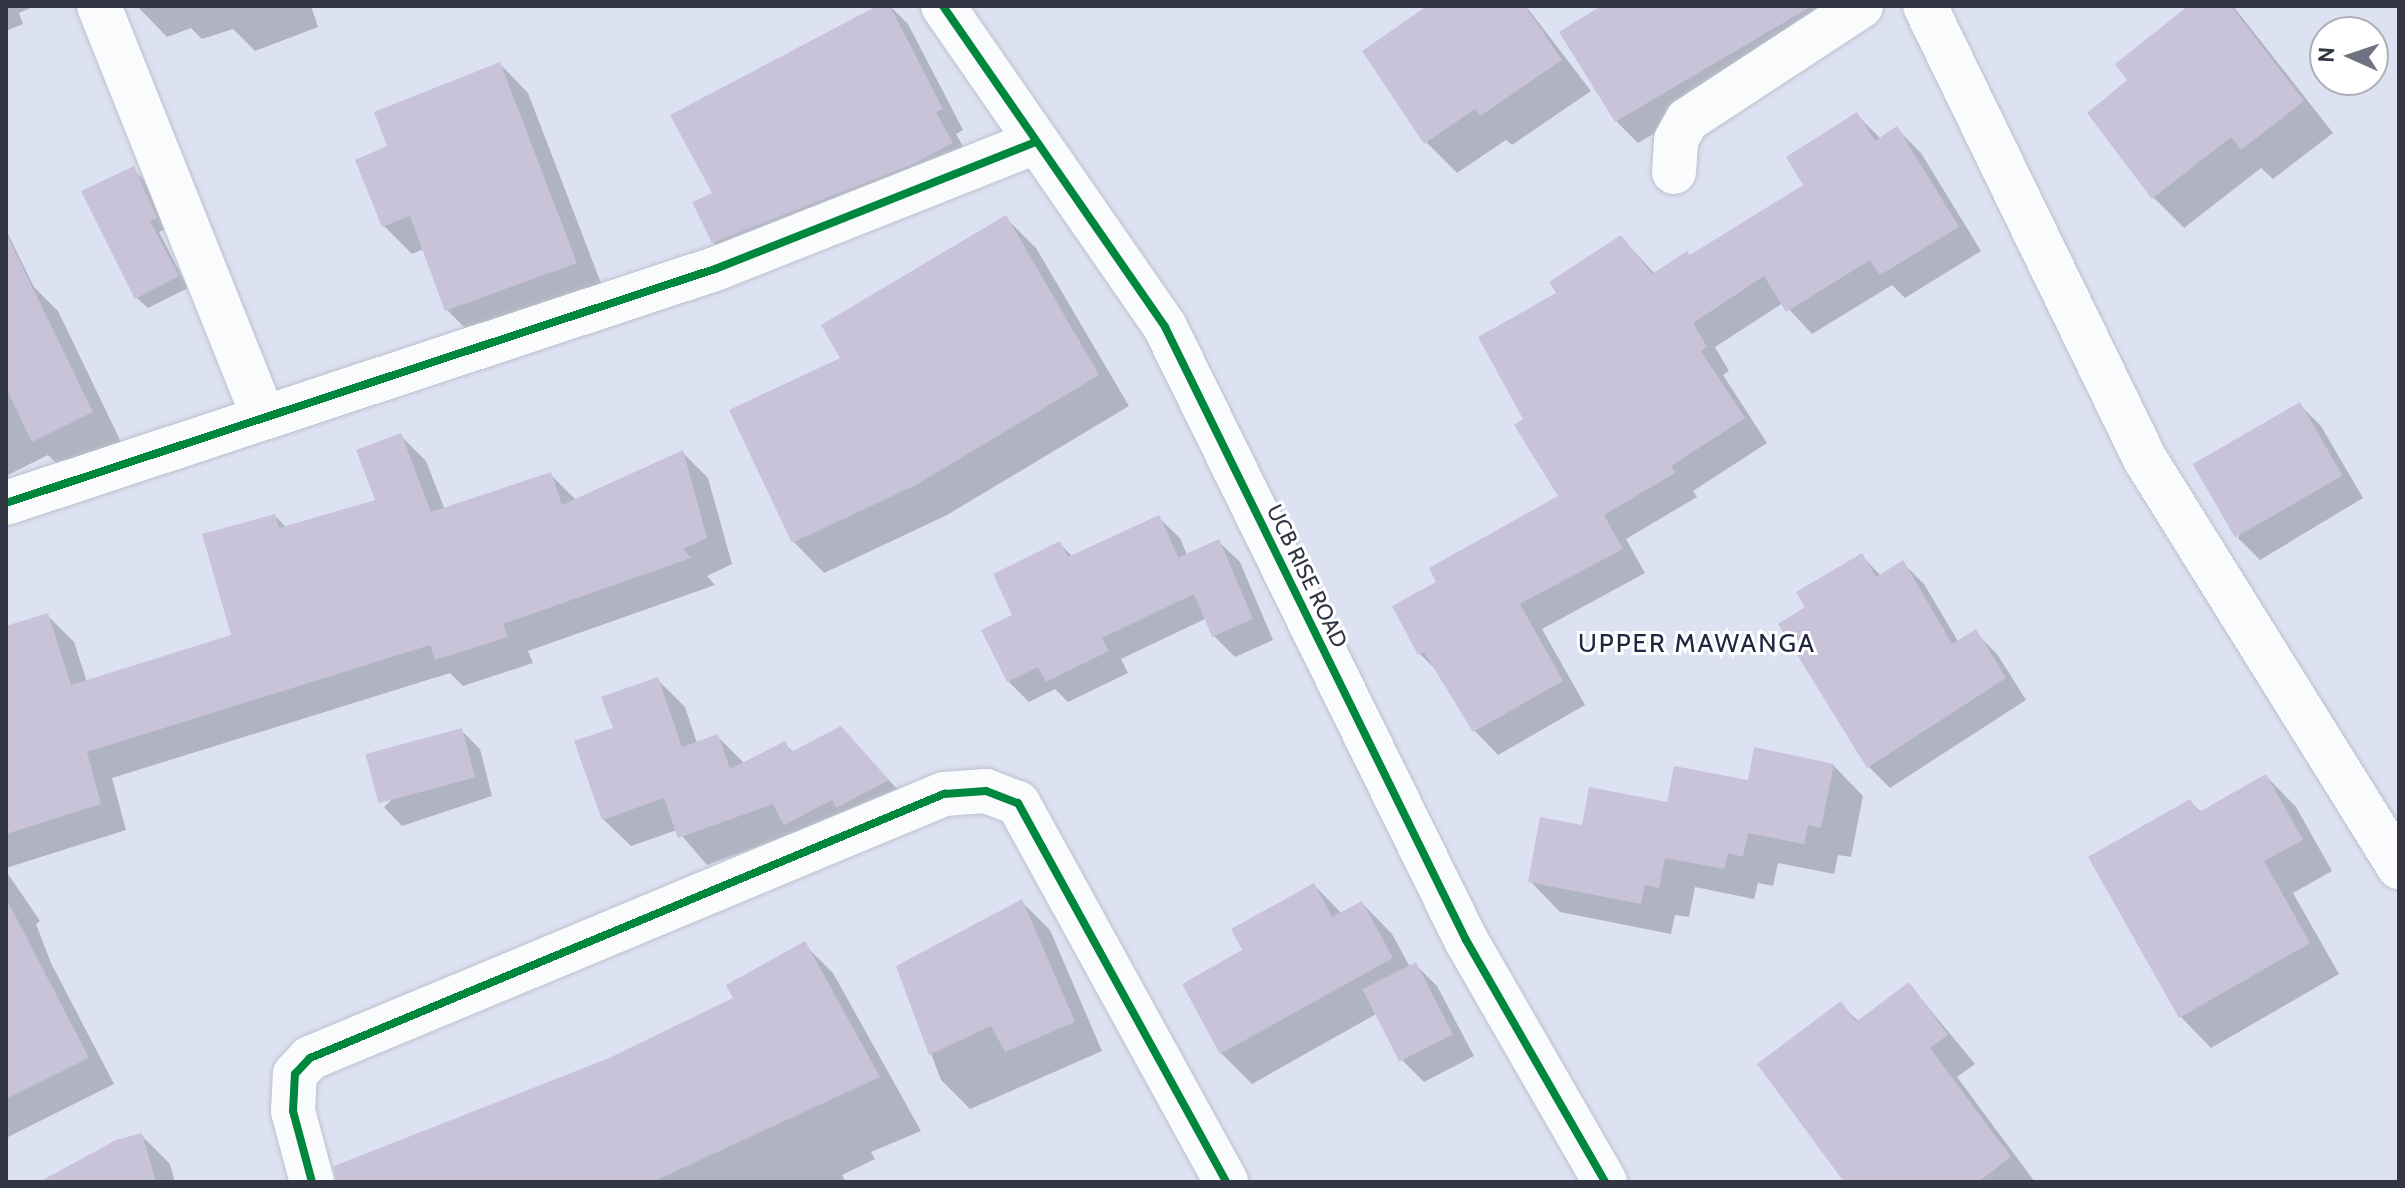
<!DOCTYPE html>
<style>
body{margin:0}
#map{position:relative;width:2405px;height:1188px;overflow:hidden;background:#dde2f2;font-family:Cabin,sans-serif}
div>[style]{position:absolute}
.shadow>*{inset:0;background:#0003}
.building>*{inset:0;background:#c8c3d9;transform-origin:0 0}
.roads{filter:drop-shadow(0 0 2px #bdc0ce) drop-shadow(0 0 2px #bdc0ce)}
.minor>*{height:44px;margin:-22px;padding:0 22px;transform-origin:22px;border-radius:22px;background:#fafbfd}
.cycleway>*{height:8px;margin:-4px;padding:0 4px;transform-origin:4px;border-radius:4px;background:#00873e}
span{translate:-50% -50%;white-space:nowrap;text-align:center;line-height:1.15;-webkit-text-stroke:6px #fff;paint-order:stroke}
.street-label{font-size:22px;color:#323644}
.quarter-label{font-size:26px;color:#202741;letter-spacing:2px}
.frame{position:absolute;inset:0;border:8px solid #323644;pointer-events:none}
.north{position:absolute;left:2309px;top:16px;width:80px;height:80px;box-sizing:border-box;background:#fff;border:2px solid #adafb4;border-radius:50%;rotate:273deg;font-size:22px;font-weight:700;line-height:32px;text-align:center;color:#323644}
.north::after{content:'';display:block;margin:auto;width:28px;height:36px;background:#6e7281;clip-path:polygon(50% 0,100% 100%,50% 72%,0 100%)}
</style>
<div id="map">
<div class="shadow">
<i style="clip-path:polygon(6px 6px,35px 6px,19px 13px,23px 24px,6px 31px)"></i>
<i style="clip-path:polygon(311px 6px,318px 27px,255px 51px,233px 29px,202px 39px,191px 28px,167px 37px,137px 6px)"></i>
<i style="clip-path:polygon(881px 6px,890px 6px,908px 24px,963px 130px,956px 134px,973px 164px,735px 264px,713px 242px)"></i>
<i style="clip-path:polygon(1430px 6px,1526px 6px,1591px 91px,1512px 145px,1506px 140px,1457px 173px,1426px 142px)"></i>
<i style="clip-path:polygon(1604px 6px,1850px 6px,1855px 15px,1638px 143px,1616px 121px)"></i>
<i style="clip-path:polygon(2191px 6px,2233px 6px,2333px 133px,2273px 179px,2261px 168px,2184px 228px,2154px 198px,2090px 113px,2130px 81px)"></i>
<i style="clip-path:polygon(500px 64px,528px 93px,604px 291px,475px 338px,447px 310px,424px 249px,412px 254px,384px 226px,390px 147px)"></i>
<i style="clip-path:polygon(1857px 115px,1881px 139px,1897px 129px,1921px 153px,1981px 251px,1905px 298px,1892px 285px,1812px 334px,1783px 303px,1715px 347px,1729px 371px,1723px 375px,1767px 443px,1693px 491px,1697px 497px,1626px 539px,1645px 573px,1542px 629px,1585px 705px,1498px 755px,1475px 731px,1439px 673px,1420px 654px,1394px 607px,1439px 583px,1561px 496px,1526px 420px,1558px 294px,1621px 237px,1655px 274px,1691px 257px,1806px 186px)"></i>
<i style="clip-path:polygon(133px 169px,144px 180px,166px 229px,159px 232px,188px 288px,148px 308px,137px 298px)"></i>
<i style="clip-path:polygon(1005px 217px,1036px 248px,1129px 406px,947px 515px,824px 573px,794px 542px,732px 411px,843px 358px)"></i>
<i style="clip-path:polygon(6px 230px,34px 287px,58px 311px,121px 442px,64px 471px,48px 455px,6px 476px)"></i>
<i style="clip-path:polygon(2299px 404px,2321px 426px,2363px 498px,2260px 560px,2238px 538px)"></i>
<i style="clip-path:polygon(400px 435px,426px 461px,445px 510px,550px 474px,577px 501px,682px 452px,708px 478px,732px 564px,707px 576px,715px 585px,528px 651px,533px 663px,463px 686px,450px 673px,112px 778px,126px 830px,6px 868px,6px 628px,47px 615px,74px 642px,87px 682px,234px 636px,275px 516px,287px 528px,377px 501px)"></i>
<i style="clip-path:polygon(1159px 518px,1180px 538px,1187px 555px,1219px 542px,1240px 562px,1273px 640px,1235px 657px,1214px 636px,1207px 618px,1121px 659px,1128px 673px,1068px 702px,1055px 689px,1029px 702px,1008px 681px,1015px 616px,1060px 544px,1073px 557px)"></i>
<i style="clip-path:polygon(1861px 555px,1881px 576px,1902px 562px,1924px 584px,1959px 643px,1975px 632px,1997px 654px,2026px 700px,1890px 788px,1868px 766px,1808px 608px)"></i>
<i style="clip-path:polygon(657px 679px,685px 707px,697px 743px,717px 736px,745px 764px,785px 744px,794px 753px,840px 728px,915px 808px,795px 833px,707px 865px,677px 830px,631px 846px,603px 819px,616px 729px)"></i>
<i style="clip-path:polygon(461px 730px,480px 749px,492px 796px,402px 826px,384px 807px)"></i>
<i style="clip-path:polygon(1833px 765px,1863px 796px,1851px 857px,1838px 855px,1834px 874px,1778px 863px,1773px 886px,1758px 883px,1754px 899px,1695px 887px,1689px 917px,1675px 915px,1671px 934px,1560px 912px,1530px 881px,1583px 827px)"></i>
<i style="clip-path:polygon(2266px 776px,2296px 807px,2332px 871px,2293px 893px,2339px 974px,2211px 1048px,2181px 1017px,2190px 801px,2202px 813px)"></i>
<i style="clip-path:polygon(6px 871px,40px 921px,36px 924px,51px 963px,114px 1084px,6px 1138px)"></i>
<i style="clip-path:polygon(1314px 885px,1342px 914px,1362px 903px,1392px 934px,1410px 967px,1415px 964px,1437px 986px,1474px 1056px,1424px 1082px,1403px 1061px,1378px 1013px,1252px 1084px,1221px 1053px,1245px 950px)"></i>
<i style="clip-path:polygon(1022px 902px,1050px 930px,1102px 1051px,970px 1109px,941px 1080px,898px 967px)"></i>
<i style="clip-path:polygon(804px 944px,833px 973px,921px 1131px,871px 1152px,875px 1159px,842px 1175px,846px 1182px,364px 1182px,736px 999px)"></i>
<i style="clip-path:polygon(1909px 984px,1975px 1064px,1957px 1077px,2035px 1182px,1847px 1182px,1841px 1004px,1859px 1022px)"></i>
<i style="clip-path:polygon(141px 1135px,170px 1164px,175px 1182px,43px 1182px)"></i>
</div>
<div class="building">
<i style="clip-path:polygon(877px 6px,890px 6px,943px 109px,936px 112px,953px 143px,913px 164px,712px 243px,692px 202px,712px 193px,670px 115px)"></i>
<i style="clip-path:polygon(1427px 6px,1525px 6px,1562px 60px,1480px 116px,1475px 109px,1424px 144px,1362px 51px)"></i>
<i style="clip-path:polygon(1601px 6px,1812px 6px,1615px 122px,1559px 32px)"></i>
<i style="clip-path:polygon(2188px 6px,2231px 6px,2304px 101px,2241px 150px,2231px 137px,2152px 199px,2087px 113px,2127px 80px,2115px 64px)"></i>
<i style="clip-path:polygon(500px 62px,577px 263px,445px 311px,410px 216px,382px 227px,355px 160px,387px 146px,374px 112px)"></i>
<i style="clip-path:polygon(1857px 112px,1875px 141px,1897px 126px,1959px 227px,1880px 275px,1870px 260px,1786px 312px,1764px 276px,1693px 323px,1707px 347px,1701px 351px,1745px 418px,1671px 466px,1675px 473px,1604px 515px,1623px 549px,1520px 604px,1563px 681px,1473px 732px,1424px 652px,1418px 655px,1392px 606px,1436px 582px,1429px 568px,1558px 496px,1514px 425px,1523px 419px,1478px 337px,1556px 293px,1549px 282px,1621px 235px,1652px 274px,1687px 251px,1690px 255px,1803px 185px,1786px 157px)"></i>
<i style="clip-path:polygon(134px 166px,157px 218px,150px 221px,179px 276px,135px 299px,81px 191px)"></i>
<i style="clip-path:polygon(1006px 215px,1099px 375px,916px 485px,792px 543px,729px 410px,840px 358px,821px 325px)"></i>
<i style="clip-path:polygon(6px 233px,93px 412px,32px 442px,6px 388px)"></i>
<i style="left:2300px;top:402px;width:85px;height:124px;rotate:60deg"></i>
<i style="clip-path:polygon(401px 433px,431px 512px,551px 472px,562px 505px,683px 450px,707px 538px,683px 549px,691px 558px,503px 624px,508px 637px,435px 660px,430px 645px,87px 752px,101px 804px,6px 834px,6px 626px,48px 613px,71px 685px,231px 635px,202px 534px,275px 514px,279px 528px,375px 500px,356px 450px)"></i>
<i style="clip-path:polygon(1159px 515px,1184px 570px,1179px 557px,1219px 539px,1253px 619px,1212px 637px,1194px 594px,1102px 638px,1109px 651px,1046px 682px,1038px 667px,1007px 682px,981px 630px,1012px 615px,993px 574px,1060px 541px,1068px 557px)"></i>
<i style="clip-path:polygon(1862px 553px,1876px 577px,1903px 560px,1952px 644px,1976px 629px,2006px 678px,1867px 768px,1778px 624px,1805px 607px,1796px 592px)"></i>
<i style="clip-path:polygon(658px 677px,682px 747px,718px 734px,730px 769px,785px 741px,791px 752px,841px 726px,889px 780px,836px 808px,832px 800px,784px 825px,773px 804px,678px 838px,664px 798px,602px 820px,574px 741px,613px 728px,601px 697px)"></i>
<i style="left:462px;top:728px;width:51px;height:100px;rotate:75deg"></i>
<i style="clip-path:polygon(1754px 747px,1834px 764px,1821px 828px,1808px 825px,1804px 844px,1748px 833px,1743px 857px,1728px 853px,1724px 869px,1665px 858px,1659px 888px,1645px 885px,1641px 904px,1528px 882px,1540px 817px,1582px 825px,1589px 787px,1667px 802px,1674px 766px,1748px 780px)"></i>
<i style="clip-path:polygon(2266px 774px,2303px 840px,2264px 861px,2310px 943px,2179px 1018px,2088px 857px,2190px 799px,2199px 812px)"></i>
<i style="clip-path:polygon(1314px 883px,1332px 917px,1362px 901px,1393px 958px,1220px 1054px,1182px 984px,1242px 950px,1231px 929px)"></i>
<i style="clip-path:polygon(6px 898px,89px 1058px,6px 1099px)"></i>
<i style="clip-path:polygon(1022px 899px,1075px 1022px,1005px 1052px,991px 1026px,929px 1055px,896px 966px)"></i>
<i style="clip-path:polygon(805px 941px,880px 1077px,652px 1182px,336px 1182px,334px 1166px,609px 1058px,733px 998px,726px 985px)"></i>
<i style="left:1416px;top:962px;width:81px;height:60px;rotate:63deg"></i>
<i style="clip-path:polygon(1909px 982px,1948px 1035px,1930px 1048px,2011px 1157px,1978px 1182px,1844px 1182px,1757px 1064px,1841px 1001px,1856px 1022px)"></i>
<i style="clip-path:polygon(142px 1133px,156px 1182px,39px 1182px,116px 1140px)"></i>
</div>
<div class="roads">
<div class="minor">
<i style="left:99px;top:6px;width:441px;rotate:68.2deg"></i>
<i style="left:943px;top:6px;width:390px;rotate:55.3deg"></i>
<i style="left:1165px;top:327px;width:683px;rotate:63.85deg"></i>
<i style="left:1466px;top:940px;width:279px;rotate:60.1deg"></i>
<i style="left:1925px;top:6px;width:504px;rotate:64.1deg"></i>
<i style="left:2145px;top:459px;width:481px;rotate:58.1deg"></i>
<i style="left:1674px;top:172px;width:32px;rotate:-86deg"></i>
<i style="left:1676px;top:140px;width:23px;rotate:-61deg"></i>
<i style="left:1687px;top:120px;width:208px;rotate:-33.2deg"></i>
<i style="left:6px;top:503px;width:747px;rotate:-18.27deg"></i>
<i style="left:715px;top:269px;width:345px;rotate:-21.6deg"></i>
<i style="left:312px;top:1182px;width:73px;rotate:-105deg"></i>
<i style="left:293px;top:1111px;width:37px;rotate:-87deg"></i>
<i style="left:295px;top:1074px;width:22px;rotate:-47deg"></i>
<i style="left:310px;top:1058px;width:687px;rotate:-22.61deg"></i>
<i style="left:944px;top:794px;width:42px;rotate:-4.1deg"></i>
<i style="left:986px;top:791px;width:34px;rotate:21deg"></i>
<i style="left:1018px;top:803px;width:432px;rotate:61.2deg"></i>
</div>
</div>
<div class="cycleway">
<i style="left:943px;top:6px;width:390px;rotate:55.3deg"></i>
<i style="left:1165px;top:327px;width:683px;rotate:63.85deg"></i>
<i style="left:1466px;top:940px;width:279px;rotate:60.1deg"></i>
<i style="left:6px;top:503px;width:747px;rotate:-18.27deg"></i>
<i style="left:715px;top:269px;width:345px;rotate:-21.6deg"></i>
<i style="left:312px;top:1182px;width:73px;rotate:-105deg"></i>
<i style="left:293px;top:1111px;width:37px;rotate:-87deg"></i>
<i style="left:295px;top:1074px;width:22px;rotate:-47deg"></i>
<i style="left:310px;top:1058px;width:687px;rotate:-22.61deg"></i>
<i style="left:944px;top:794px;width:42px;rotate:-4.1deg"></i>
<i style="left:986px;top:791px;width:34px;rotate:21deg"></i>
<i style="left:1018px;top:803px;width:432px;rotate:61.2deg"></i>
</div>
<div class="street-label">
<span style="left:1307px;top:576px;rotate:64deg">UCB RISE ROAD</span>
</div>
<div class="quarter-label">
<span style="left:1697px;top:644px">UPPER MAWANGA</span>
</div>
<div class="frame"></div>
<div class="north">N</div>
</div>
